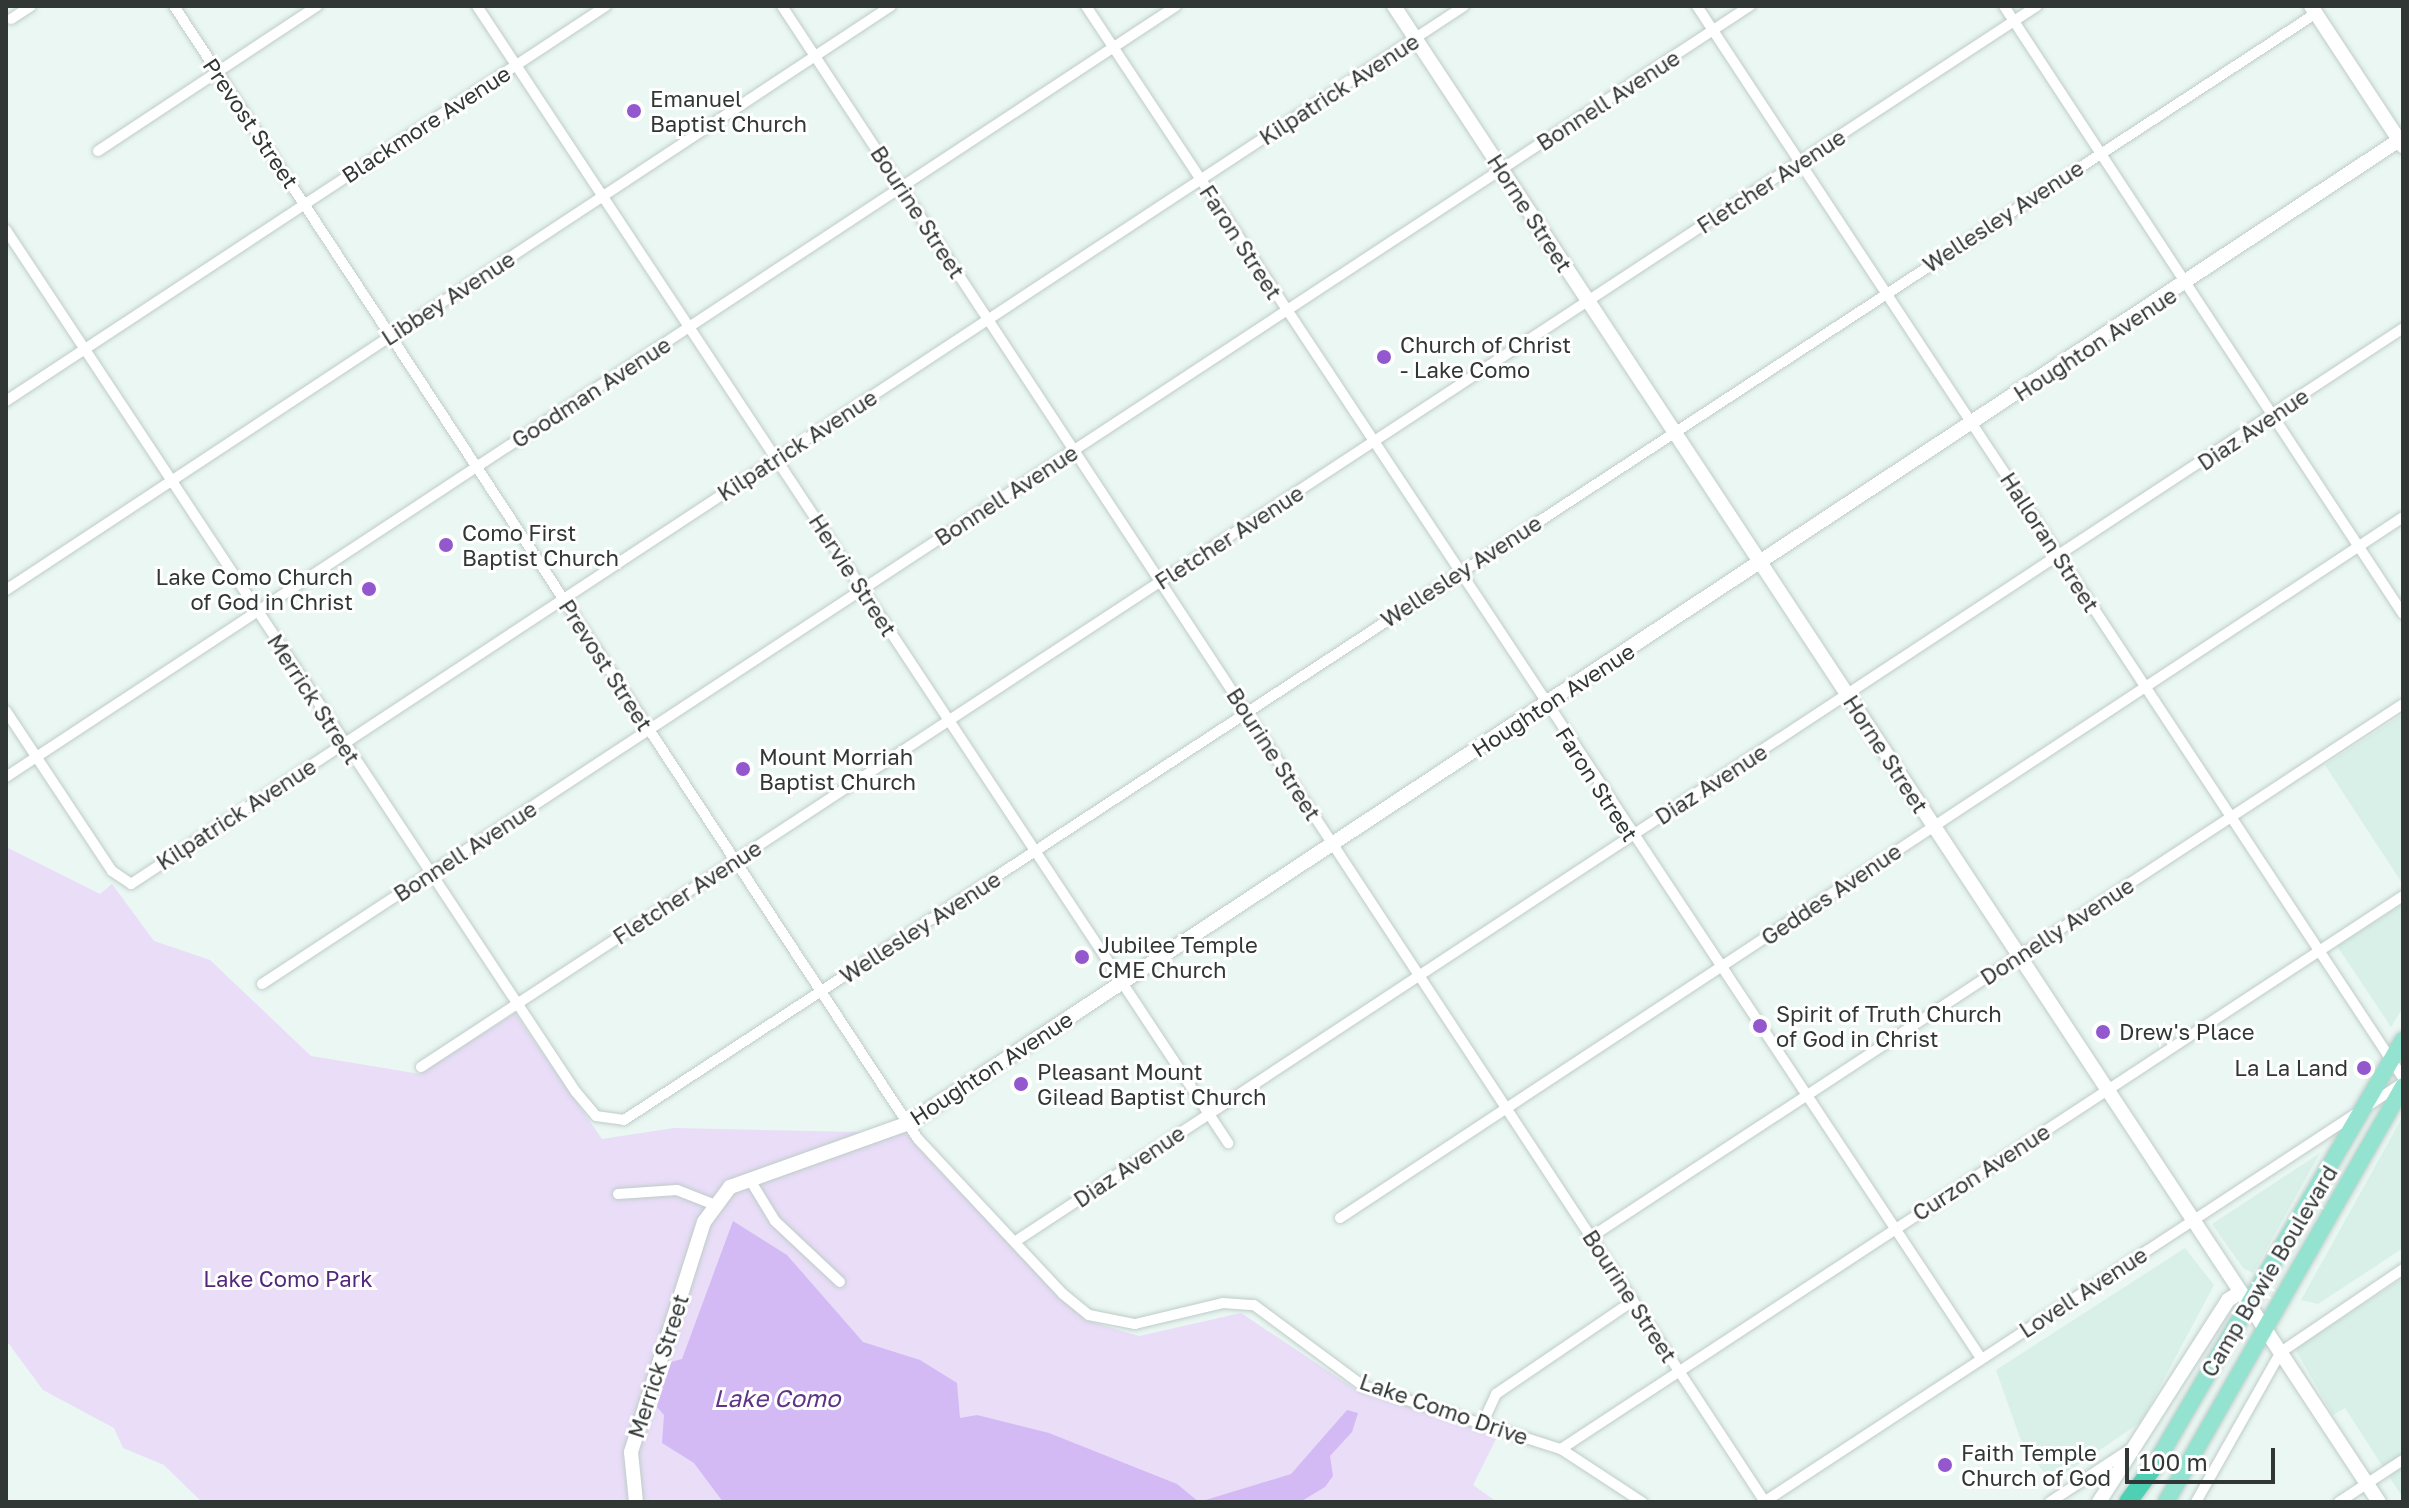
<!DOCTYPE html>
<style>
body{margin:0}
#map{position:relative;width:2409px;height:1508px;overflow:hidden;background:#eaf7f3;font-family:"Golos Text",sans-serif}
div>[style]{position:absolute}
.built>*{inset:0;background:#d9f0e9}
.green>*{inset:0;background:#e9ddf8}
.water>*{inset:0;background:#d4baf5}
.roads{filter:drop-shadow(0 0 2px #bfccc8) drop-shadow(0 0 2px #bfccc8)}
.street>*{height:10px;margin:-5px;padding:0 5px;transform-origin:5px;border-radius:5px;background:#fff}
.secondary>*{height:14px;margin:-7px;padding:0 7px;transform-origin:7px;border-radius:7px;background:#fff}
.primary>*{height:16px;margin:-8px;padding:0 8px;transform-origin:8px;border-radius:8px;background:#94e3d1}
.highway>*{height:18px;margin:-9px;padding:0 9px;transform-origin:9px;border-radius:9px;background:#4dd0b3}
.dots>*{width:22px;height:22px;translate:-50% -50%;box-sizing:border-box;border:4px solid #fff;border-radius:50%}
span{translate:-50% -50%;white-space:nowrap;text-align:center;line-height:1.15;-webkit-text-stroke:6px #fff;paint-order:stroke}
.street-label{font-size:22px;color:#313735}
.poi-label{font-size:22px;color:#313735}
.left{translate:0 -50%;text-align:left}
.right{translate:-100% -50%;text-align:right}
.park-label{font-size:22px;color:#53287b}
.water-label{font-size:24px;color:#5e3487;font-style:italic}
.frame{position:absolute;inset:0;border:8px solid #313735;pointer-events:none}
.scale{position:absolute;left:2125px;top:1448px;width:150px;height:36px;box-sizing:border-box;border:4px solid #313735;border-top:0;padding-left:10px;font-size:24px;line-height:28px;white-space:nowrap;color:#313735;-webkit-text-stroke:6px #fff;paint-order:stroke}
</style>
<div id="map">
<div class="built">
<i style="clip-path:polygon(2403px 714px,2403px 882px,2402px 883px,2325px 765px)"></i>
<i style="clip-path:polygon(2403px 904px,2403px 1007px,2391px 1027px,2337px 946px)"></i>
<i style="clip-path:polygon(2403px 1116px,2403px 1248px,2318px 1304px,2301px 1300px)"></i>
<i style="clip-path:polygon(2320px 1153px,2253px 1273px,2243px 1268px,2212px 1224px)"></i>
<i style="clip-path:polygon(2185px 1248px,2214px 1285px,2141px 1422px,2051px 1483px,2020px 1438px,1996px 1370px)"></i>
<i style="clip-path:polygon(2403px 1278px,2403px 1498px,2345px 1408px,2333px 1415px,2295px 1349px)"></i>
</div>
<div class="green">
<i style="clip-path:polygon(6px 847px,100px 894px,112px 884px,154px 941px,210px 960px,311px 1056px,420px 1074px,515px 1013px,602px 1139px,674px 1128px,906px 1133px,1085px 1320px,1139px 1336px,1241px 1313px,1361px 1393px,1500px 1431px,1473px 1485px,1497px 1502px,202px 1502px,164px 1465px,123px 1448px,114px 1428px,43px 1390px,6px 1340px)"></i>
</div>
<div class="water">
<i style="clip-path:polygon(733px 1221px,787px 1255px,863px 1342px,920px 1360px,957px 1383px,960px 1418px,977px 1415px,1049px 1433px,1177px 1484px,1199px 1502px,723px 1502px,694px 1463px,662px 1443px,664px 1415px,656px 1406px,671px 1362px,682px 1359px)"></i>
<i style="clip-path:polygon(1347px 1410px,1358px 1413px,1352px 1432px,1330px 1456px,1333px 1476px,1325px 1487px,1300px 1502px,1199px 1502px,1291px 1474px)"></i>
</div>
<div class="roads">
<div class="street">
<i style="left:174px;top:6px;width:1355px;rotate:56.71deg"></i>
<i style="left:918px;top:1139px;width:212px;rotate:46.9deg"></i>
<i style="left:1063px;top:1294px;width:33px;rotate:39deg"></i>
<i style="left:1089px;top:1315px;width:47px;rotate:11.1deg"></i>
<i style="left:1135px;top:1324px;width:90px;rotate:-13.4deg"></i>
<i style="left:1223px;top:1303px;width:31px;rotate:4deg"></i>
<i style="left:1254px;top:1305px;width:136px;rotate:36.6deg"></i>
<i style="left:1363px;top:1386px;width:208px;rotate:17.7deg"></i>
<i style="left:1561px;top:1449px;width:97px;rotate:33.2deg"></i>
<i style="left:477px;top:6px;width:1363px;rotate:56.55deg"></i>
<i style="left:782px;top:6px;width:1790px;rotate:56.69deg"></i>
<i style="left:1086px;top:6px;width:1621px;rotate:56.5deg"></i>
<i style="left:1697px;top:6px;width:1284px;rotate:56.63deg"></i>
<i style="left:2004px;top:6px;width:727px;rotate:56.73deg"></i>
<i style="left:11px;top:19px;width:24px;rotate:-33deg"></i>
<i style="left:98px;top:151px;width:263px;rotate:-33.5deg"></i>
<i style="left:6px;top:230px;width:1033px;rotate:56.53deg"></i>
<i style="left:576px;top:1092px;width:31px;rotate:50deg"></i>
<i style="left:596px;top:1116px;width:28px;rotate:8deg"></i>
<i style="left:624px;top:1120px;width:2022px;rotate:-33.19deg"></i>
<i style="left:6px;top:401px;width:718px;rotate:-33.36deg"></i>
<i style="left:6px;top:590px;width:1060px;rotate:-33.42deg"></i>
<i style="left:6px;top:711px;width:192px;rotate:56.5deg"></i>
<i style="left:112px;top:871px;width:23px;rotate:34deg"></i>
<i style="left:131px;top:884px;width:1596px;rotate:-33.37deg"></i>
<i style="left:6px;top:777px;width:1401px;rotate:-33.38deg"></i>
<i style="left:262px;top:984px;width:1781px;rotate:-33.32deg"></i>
<i style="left:421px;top:1067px;width:1933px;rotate:-33.29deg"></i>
<i style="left:750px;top:1180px;width:48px;rotate:58.6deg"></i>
<i style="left:775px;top:1221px;width:89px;rotate:43.2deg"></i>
<i style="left:618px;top:1194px;width:59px;rotate:-3.9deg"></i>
<i style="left:677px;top:1190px;width:41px;rotate:21.5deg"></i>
<i style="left:1340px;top:1218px;width:1273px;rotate:-33.4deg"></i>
<i style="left:1591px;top:1237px;width:971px;rotate:-33.28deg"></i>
<i style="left:1019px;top:1239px;width:1657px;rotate:-33.35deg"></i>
<i style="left:1484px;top:1420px;width:29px;rotate:-65deg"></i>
<i style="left:1496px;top:1394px;width:166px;rotate:-34.2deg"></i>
<i style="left:1561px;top:1449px;width:1007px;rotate:-33.3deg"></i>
<i style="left:1764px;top:1502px;width:762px;rotate:-33.27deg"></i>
<i style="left:2050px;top:1502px;width:95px;rotate:-33.4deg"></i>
<i style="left:2196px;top:1502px;width:172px;rotate:-60.5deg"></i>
<i style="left:2281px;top:1352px;width:148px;rotate:-34.2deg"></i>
<i style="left:2339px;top:1502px;width:77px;rotate:-33.3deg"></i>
</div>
<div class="secondary">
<i style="left:1394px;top:6px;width:1791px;rotate:56.64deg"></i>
<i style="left:2311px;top:6px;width:168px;rotate:56.7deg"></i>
<i style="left:636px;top:1502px;width:50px;rotate:-95.7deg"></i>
<i style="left:631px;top:1452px;width:241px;rotate:-72.4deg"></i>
<i style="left:704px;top:1222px;width:44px;rotate:-53.4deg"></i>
<i style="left:730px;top:1187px;width:190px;rotate:-19.7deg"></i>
<i style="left:909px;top:1123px;width:1785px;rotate:-33.41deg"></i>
<i style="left:2099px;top:1502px;width:240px;rotate:-57.4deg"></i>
<i style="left:2228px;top:1300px;width:15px;rotate:-32deg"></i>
</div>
<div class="primary">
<i style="left:2154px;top:1466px;width:493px;rotate:-59.7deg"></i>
<i style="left:2166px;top:1502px;width:479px;rotate:-60.3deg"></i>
</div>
<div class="highway">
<i style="left:2128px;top:1502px;width:44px;rotate:-54.2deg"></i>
</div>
</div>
<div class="dots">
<i style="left:634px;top:111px;background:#9357ce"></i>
<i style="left:1384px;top:357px;background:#9357ce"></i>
<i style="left:446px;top:545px;background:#9357ce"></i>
<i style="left:369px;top:589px;background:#9357ce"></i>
<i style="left:743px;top:769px;background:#9357ce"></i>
<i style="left:1082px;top:957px;background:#9357ce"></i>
<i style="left:1760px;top:1026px;background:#9357ce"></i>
<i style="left:2103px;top:1032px;background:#9357ce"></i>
<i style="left:2364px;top:1068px;background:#9357ce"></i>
<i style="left:1021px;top:1084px;background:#9357ce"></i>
<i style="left:1945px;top:1465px;background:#9357ce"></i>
</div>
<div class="street-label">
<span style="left:1339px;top:89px;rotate:-33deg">Kilpatrick Avenue</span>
<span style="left:1608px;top:100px;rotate:-33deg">Bonnell Avenue</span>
<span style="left:251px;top:123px;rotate:56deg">Prevost Street</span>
<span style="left:426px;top:124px;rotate:-33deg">Blackmore Avenue</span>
<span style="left:1771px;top:181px;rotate:-33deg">Fletcher Avenue</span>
<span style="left:918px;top:212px;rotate:57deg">Bourine Street</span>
<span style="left:1530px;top:213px;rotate:57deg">Horne Street</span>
<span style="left:2003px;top:216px;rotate:-33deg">Wellesley Avenue</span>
<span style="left:1241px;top:242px;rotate:57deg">Faron Street</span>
<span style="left:448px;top:298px;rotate:-33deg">Libbey Avenue</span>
<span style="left:2095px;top:344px;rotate:-33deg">Houghton Avenue</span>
<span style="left:591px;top:392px;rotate:-33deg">Goodman Avenue</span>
<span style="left:2253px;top:429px;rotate:-34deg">Diaz Avenue</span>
<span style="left:797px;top:445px;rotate:-33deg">Kilpatrick Avenue</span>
<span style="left:1006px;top:495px;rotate:-33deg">Bonnell Avenue</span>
<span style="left:1229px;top:537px;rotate:-33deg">Fletcher Avenue</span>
<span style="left:2050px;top:542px;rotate:57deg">Halloran Street</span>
<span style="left:1461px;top:571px;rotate:-33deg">Wellesley Avenue</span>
<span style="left:853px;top:575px;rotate:57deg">Hervie Street</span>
<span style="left:606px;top:665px;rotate:57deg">Prevost Street</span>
<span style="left:314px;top:699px;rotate:57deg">Merrick Street</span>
<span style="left:1553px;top:700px;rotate:-33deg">Houghton Avenue</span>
<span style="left:1274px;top:754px;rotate:57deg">Bourine Street</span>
<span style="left:1886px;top:754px;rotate:57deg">Horne Street</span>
<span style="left:1597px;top:784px;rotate:57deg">Faron Street</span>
<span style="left:1711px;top:784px;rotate:-33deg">Diaz Avenue</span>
<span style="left:236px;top:814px;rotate:-33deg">Kilpatrick Avenue</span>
<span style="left:465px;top:851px;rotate:-33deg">Bonnell Avenue</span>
<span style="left:687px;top:892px;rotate:-33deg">Fletcher Avenue</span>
<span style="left:1831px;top:894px;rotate:-34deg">Geddes Avenue</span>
<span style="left:920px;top:927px;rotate:-33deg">Wellesley Avenue</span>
<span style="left:2057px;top:931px;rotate:-33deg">Donnelly Avenue</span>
<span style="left:991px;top:1068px;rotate:-33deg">Houghton Avenue</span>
<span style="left:1129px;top:1166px;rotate:-34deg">Diaz Avenue</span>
<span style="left:1981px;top:1172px;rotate:-33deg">Curzon Avenue</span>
<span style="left:2269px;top:1271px;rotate:-59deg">Camp Bowie Boulevard</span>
<span style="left:2083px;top:1292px;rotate:-33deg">Lovell Avenue</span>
<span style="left:1630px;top:1296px;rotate:57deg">Bourine Street</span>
<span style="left:658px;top:1366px;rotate:-72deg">Merrick Street</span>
<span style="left:1444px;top:1409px;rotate:19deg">Lake Como Drive</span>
</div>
<div class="poi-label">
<span class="left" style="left:650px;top:111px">Emanuel<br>Baptist Church</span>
<span class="left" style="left:1400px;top:357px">Church of Christ<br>- Lake Como</span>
<span class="left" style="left:462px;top:545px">Como First<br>Baptist Church</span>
<span class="right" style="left:353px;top:589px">Lake Como Church<br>of God in Christ</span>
<span class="left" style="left:759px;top:769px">Mount Morriah<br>Baptist Church</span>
<span class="left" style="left:1098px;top:957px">Jubilee Temple<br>CME Church</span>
<span class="left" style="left:1776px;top:1026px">Spirit of Truth Church<br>of God in Christ</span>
<span class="left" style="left:2119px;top:1032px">Drew's Place</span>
<span class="right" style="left:2348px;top:1068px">La La Land</span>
<span class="left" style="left:1037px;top:1084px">Pleasant Mount<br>Gilead Baptist Church</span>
<span class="left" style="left:1961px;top:1465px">Faith Temple<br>Church of God</span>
</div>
<div class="park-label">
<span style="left:288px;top:1279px">Lake Como Park</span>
</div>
<div class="water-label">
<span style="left:777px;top:1398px">Lake Como</span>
</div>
<div class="frame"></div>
<div class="scale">100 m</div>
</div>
